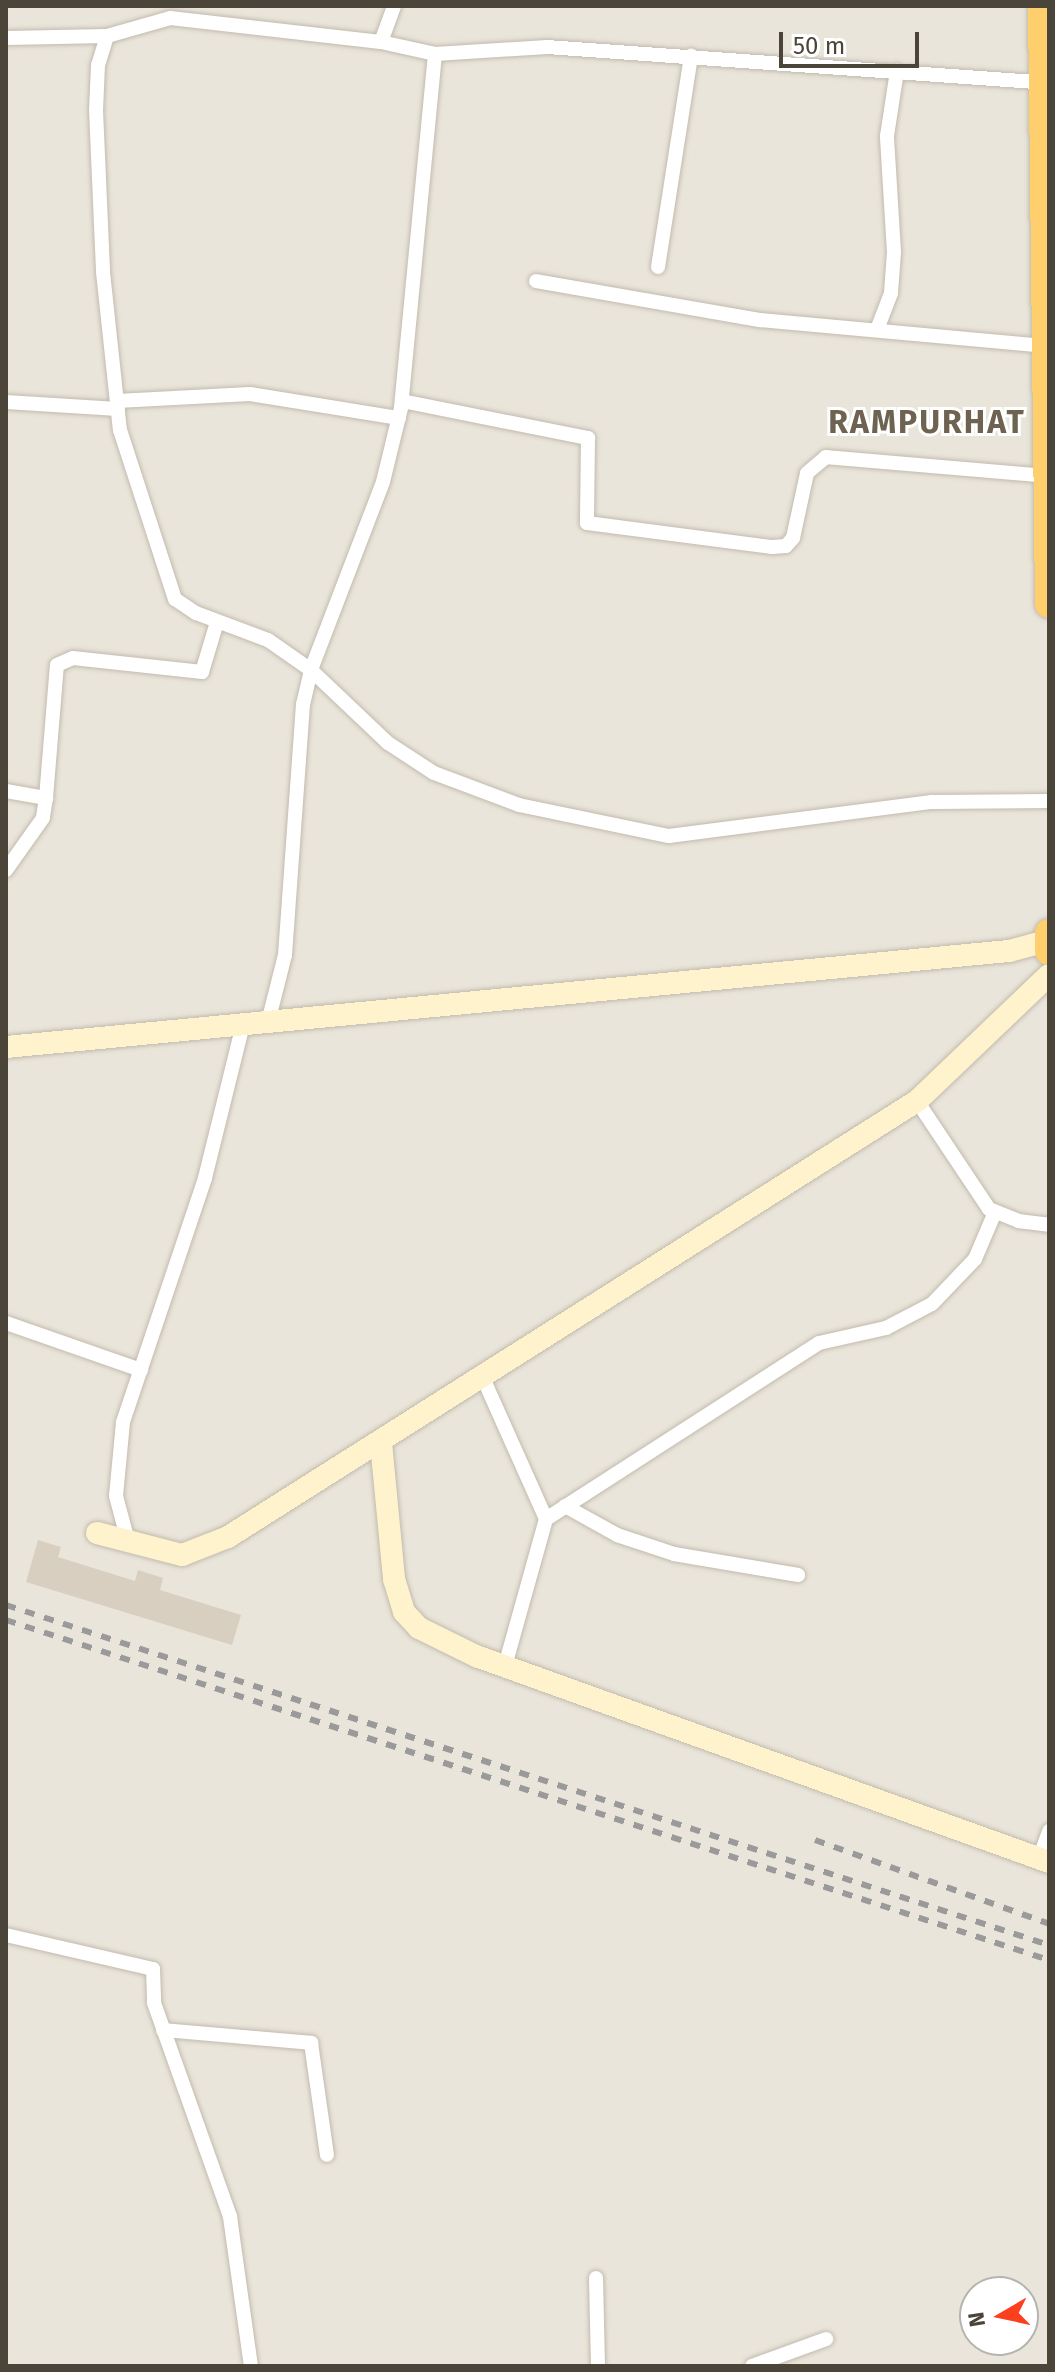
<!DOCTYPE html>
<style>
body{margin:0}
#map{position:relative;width:1055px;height:2372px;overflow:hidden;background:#f6f3ec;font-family:"Fira Sans",sans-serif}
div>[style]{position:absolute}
.residential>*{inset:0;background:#eae5da}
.building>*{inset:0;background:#d8cfc1}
.roads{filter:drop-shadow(0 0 2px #c2bbae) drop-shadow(0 0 2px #c2bbae)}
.street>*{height:14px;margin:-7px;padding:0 7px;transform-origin:7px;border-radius:7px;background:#fff}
.secondary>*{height:22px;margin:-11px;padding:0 11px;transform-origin:11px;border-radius:11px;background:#fff3cd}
.highway>*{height:28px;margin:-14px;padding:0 14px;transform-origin:14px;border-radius:14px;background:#ffcf6e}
.rail>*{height:6px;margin-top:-3px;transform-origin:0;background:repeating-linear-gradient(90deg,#9a9a9a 0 10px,transparent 0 20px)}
span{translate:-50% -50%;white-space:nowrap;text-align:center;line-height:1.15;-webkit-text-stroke:6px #fff;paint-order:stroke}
.district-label{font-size:32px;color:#6e6250;font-weight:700;letter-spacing:2px}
.frame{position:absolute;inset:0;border:8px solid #4b4439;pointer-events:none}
.north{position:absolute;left:959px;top:2276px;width:80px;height:80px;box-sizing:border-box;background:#fff;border:2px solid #b7b4b0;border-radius:50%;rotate:261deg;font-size:22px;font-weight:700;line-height:32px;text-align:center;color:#4b4439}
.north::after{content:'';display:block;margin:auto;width:28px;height:36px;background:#fc3f1d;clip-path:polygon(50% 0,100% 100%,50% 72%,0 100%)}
.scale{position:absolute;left:779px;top:32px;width:140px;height:36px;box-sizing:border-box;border:4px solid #4b4439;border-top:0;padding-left:10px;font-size:24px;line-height:28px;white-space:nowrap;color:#4b4439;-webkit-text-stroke:6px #fff;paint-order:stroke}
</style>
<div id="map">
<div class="residential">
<i style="clip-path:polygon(evenodd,6px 6px,1049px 6px,1049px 2366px,6px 2366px,6px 6px,975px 2292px,1023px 2292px,1023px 2340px,975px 2340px,975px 2292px)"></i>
</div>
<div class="building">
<i style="clip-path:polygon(38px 1540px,61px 1547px,58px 1557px,135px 1581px,138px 1570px,163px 1578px,160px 1590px,241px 1615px,232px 1645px,26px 1582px)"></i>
</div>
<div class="roads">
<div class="street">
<i style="left:107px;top:36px;width:30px;rotate:107deg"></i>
<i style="left:98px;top:65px;width:45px;rotate:92.5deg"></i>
<i style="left:96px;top:110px;width:162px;rotate:87.5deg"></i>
<i style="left:103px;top:272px;width:159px;rotate:83.9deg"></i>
<i style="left:120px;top:430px;width:178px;rotate:72deg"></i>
<i style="left:175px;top:599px;width:25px;rotate:34deg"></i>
<i style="left:196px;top:613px;width:77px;rotate:20.6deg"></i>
<i style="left:268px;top:640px;width:52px;rotate:34.9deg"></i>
<i style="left:311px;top:670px;width:35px;rotate:103deg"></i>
<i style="left:303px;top:704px;width:252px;rotate:94.1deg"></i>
<i style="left:285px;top:955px;width:69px;rotate:104.2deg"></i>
<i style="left:6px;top:38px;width:101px;rotate:-1.1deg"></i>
<i style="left:107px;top:36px;width:66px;rotate:-15.9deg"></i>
<i style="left:170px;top:18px;width:212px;rotate:6.5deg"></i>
<i style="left:381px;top:42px;width:55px;rotate:12.5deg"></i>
<i style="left:435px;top:54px;width:112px;rotate:-3.6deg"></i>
<i style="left:547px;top:47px;width:499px;rotate:4.1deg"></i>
<i style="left:381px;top:42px;width:38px;rotate:-70deg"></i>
<i style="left:435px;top:54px;width:356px;rotate:95.5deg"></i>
<i style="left:401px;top:408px;width:76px;rotate:103.7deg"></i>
<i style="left:383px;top:482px;width:201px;rotate:111deg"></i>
<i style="left:311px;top:670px;width:106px;rotate:43.5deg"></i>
<i style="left:388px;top:743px;width:55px;rotate:33.1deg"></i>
<i style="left:434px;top:773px;width:91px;rotate:20.6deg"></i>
<i style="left:519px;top:805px;width:153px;rotate:11.7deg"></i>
<i style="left:669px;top:836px;width:265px;rotate:-7.4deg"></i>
<i style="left:932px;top:802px;width:117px;rotate:-0.5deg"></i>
<i style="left:658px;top:267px;width:214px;rotate:-81.1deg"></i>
<i style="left:536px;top:281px;width:227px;rotate:9.9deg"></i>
<i style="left:760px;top:320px;width:288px;rotate:5.2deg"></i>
<i style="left:878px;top:327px;width:36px;rotate:-69deg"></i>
<i style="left:891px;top:293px;width:41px;rotate:-85.8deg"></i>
<i style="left:894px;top:252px;width:116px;rotate:-93.5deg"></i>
<i style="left:887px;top:136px;width:66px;rotate:-81.3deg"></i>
<i style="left:117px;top:401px;width:133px;rotate:-3deg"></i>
<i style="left:250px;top:394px;width:151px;rotate:9.2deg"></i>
<i style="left:402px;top:401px;width:190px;rotate:11.3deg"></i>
<i style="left:588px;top:438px;width:85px;rotate:90.7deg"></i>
<i style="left:587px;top:523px;width:187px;rotate:7.4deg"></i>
<i style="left:772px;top:547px;width:14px;rotate:-4deg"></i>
<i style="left:786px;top:546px;width:11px;rotate:-49deg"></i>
<i style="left:793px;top:538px;width:66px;rotate:-77.8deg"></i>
<i style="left:807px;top:473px;width:25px;rotate:-40deg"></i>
<i style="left:826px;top:457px;width:223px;rotate:4.9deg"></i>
<i style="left:6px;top:402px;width:112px;rotate:3.6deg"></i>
<i style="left:6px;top:791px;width:41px;rotate:9.9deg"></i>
<i style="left:46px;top:798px;width:20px;rotate:99deg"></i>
<i style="left:43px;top:818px;width:64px;rotate:125.4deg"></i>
<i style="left:46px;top:798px;width:133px;rotate:-85.3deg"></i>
<i style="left:57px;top:665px;width:17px;rotate:-24deg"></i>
<i style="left:73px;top:658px;width:130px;rotate:6.2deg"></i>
<i style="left:202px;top:672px;width:52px;rotate:-73.3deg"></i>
<i style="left:917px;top:1101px;width:130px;rotate:56.3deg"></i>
<i style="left:989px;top:1209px;width:31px;rotate:22deg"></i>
<i style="left:1018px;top:1221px;width:31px;rotate:7deg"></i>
<i style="left:6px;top:1323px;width:143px;rotate:19.2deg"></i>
<i style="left:483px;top:1378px;width:154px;rotate:65.9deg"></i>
<i style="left:546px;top:1519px;width:153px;rotate:105.6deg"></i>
<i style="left:565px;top:1506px;width:60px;rotate:29.1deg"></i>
<i style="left:617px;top:1535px;width:60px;rotate:18.4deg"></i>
<i style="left:674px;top:1554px;width:126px;rotate:9.6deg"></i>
<i style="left:546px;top:1519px;width:325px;rotate:-32.8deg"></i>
<i style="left:819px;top:1343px;width:69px;rotate:-12.6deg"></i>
<i style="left:886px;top:1328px;width:52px;rotate:-27.6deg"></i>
<i style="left:932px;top:1304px;width:62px;rotate:-46.3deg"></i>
<i style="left:975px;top:1259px;width:51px;rotate:-66.9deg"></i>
<i style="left:128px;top:1541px;width:47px;rotate:-104.9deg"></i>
<i style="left:116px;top:1496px;width:74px;rotate:-84.6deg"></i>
<i style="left:123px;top:1422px;width:257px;rotate:-71.4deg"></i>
<i style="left:205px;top:1178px;width:159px;rotate:-76.1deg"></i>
<i style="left:1039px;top:1859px;width:30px;rotate:-70deg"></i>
<i style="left:6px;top:1935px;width:151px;rotate:13deg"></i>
<i style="left:153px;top:1969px;width:34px;rotate:88deg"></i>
<i style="left:154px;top:2003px;width:227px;rotate:70.4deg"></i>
<i style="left:230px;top:2217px;width:150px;rotate:82deg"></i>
<i style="left:163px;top:2030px;width:149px;rotate:5deg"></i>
<i style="left:311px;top:2043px;width:113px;rotate:81.9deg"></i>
<i style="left:596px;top:2278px;width:88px;rotate:88.7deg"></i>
<i style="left:752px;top:2366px;width:79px;rotate:-20deg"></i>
</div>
<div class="secondary">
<i style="left:6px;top:1047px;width:1008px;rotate:-5.47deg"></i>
<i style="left:1009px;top:951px;width:39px;rotate:-15deg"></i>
<i style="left:381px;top:1443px;width:137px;rotate:84.5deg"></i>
<i style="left:394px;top:1579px;width:34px;rotate:73deg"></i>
<i style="left:404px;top:1612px;width:22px;rotate:47deg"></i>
<i style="left:419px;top:1628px;width:64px;rotate:26.2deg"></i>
<i style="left:476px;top:1656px;width:609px;rotate:19.77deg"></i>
<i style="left:97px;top:1533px;width:88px;rotate:14.5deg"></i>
<i style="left:182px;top:1555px;width:49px;rotate:-21.4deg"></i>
<i style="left:228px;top:1537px;width:815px;rotate:-32.33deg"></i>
<i style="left:917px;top:1101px;width:182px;rotate:-43.7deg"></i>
</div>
<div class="highway">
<i style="left:1042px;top:6px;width:598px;rotate:89.33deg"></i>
<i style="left:1049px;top:933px;width:18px;rotate:90deg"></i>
</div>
</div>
<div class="rail">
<i style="left:6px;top:1605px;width:1097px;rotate:18.06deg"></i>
<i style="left:6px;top:1620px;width:1097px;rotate:18.06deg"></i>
<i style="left:815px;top:1840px;width:249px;rotate:19.7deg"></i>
</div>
<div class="district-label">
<span style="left:927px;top:422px">RAMPURHAT</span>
</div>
<div class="frame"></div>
<div class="north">N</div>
<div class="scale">50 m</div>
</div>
